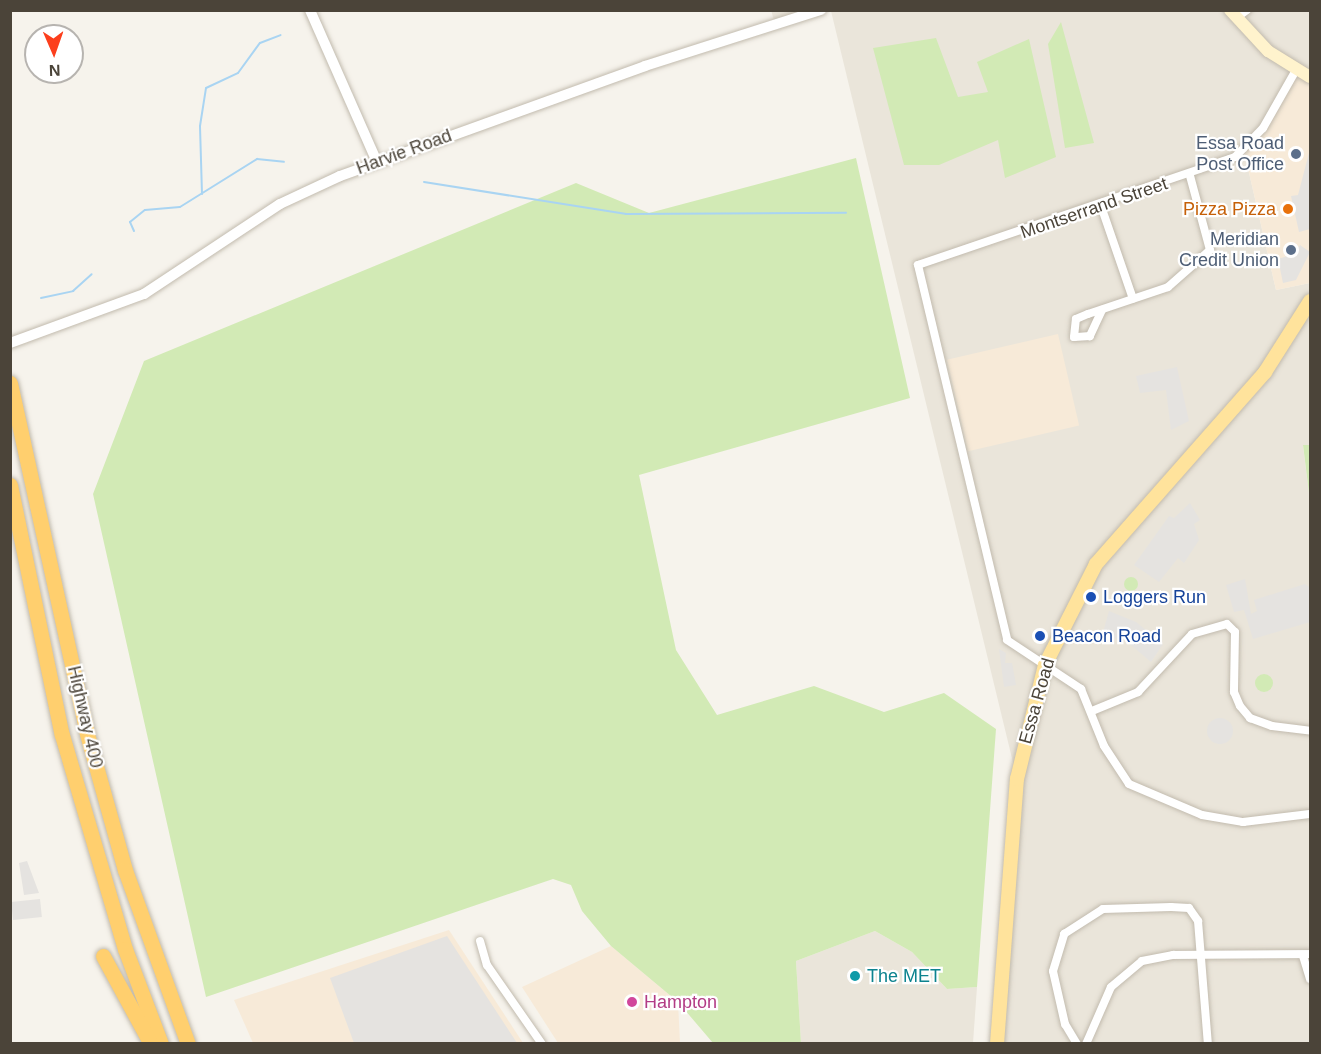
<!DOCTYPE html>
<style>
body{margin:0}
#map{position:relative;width:1321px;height:1054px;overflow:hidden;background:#f6f3ec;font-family:Arial,sans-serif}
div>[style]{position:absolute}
.residential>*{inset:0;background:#eae5da}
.commercial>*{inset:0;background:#f7ead8;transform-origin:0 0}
.green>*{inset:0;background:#d2eab5}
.round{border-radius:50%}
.parking>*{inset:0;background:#e5e3e0;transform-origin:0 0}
.stream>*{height:2px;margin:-1px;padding:0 1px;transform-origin:1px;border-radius:1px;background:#a9d4f2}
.roads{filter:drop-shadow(0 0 2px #c2bbae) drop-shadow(0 0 2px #c2bbae)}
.minor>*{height:8px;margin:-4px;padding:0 4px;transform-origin:4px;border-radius:4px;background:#fff}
.tertiary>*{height:10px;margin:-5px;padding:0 5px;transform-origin:5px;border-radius:5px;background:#fff}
.secondary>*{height:12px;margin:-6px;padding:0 6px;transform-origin:6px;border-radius:6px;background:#fff3cd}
.primary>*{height:14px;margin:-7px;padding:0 7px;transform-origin:7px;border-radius:7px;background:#ffe39c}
.motorway>*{height:15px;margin:-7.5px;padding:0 7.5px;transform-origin:7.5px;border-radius:7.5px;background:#ffcf6e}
.dots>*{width:16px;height:16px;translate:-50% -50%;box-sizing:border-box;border:3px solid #fff;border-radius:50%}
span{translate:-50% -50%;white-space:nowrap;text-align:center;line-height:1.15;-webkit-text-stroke:4.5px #fff;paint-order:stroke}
.service-label{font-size:18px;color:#4e5e75}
.right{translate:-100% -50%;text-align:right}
.street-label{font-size:18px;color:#4b4439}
.food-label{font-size:18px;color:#c56008}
.transit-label{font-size:18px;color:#164399}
.left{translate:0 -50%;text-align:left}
.culture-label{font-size:18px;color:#0d838f}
.hotel-label{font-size:18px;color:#b23c85}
.frame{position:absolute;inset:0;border:12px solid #4b4439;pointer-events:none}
.north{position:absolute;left:24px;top:24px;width:60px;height:60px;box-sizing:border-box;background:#fff;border:2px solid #b7b4b0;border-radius:50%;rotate:178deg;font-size:16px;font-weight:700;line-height:24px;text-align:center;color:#4b4439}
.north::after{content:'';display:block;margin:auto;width:21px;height:27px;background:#fc3f1d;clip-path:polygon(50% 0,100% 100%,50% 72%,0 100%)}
</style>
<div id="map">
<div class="residential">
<i style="clip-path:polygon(771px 10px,821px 11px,775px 24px)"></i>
<i style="clip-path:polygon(831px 11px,1310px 11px,1310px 77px,1244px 151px,1276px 290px,1310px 283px,1310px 445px,1303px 446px,1310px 501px,1310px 1043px,997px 1043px,1017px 779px)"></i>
<i style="clip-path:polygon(875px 931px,912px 952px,947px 989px,977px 987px,973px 1043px,801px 1043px,796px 961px)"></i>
</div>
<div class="commercial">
<i style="clip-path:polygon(1296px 70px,1310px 77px,1310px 283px,1276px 290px,1244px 151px)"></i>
<i style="left:1058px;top:334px;width:94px;height:114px;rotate:77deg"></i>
<i style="clip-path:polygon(449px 930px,523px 1043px,253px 1043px,234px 1000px)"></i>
<i style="clip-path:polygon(611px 946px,678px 1002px,680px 1043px,558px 1043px,522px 987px)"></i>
</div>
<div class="green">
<i style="clip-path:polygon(1061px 22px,1094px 143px,1065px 148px,1048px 44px)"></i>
<i style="clip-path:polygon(936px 38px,958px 97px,988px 92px,977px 62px,1029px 39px,1056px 157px,1005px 178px,998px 140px,939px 165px,904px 165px,873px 48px)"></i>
<i style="clip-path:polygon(856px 158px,910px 398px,639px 475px,676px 650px,717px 715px,814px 686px,884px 712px,944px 693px,996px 729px,977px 987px,947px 989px,912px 952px,875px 931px,796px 961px,801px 1043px,713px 1043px,678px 1002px,611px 946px,582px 911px,571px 885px,553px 879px,206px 997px,93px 494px,144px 361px,576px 183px,649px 213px)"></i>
<i style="clip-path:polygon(1303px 445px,1310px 445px,1310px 501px)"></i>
<i class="round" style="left:1124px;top:577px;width:14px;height:14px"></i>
<i class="round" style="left:1255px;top:674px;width:18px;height:18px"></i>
</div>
<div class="parking">
<i style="clip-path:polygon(1310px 149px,1310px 229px,1299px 232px,1291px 196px,1298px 195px)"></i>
<i style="clip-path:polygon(1300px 245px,1310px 252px,1296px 280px,1283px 283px,1278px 259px,1294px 254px)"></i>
<i style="clip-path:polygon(1177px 367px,1189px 421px,1171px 430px,1166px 390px,1140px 393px,1136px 376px)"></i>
<i style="clip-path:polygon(1190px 503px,1200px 520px,1194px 524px,1199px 540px,1184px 563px,1178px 558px,1159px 582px,1134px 565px,1169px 516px,1174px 518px)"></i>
<i style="clip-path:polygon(1245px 579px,1251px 614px,1257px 611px,1254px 600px,1305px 584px,1310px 588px,1310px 622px,1253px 639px,1244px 610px,1234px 612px,1226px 585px)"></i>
<i style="clip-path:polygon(1109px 611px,1136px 622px,1163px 644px,1151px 662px,1125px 640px,1102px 636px)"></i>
<i style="clip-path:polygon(999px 649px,1006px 653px,1005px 663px,1012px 663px,1016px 685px,1004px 687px)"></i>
<i class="round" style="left:1207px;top:718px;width:26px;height:26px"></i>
<i style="clip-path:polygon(27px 861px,39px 893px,24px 895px,19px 863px)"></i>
<i style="left:40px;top:899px;width:18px;height:29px;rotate:84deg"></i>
<i style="clip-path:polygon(447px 936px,517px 1043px,354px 1043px,330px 978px)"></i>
</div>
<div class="stream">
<i style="left:424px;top:182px;width:205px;rotate:9deg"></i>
<i style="left:626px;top:214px;width:220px;rotate:-0.3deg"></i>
<i style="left:202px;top:194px;width:68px;rotate:-91.7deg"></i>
<i style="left:200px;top:126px;width:38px;rotate:-81deg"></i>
<i style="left:206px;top:88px;width:35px;rotate:-25deg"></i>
<i style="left:238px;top:73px;width:37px;rotate:-54deg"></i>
<i style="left:260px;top:43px;width:22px;rotate:-21deg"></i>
<i style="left:134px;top:231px;width:10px;rotate:-114deg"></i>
<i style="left:130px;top:222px;width:19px;rotate:-39deg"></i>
<i style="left:145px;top:210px;width:35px;rotate:-5deg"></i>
<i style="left:180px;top:207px;width:91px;rotate:-31.9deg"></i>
<i style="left:257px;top:159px;width:27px;rotate:6deg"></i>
<i style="left:41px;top:298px;width:33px;rotate:-12deg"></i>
<i style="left:73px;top:291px;width:25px;rotate:-42deg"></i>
</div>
<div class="roads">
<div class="minor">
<i style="left:1236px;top:18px;width:14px;rotate:-36deg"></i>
<i style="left:1296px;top:70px;width:67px;rotate:119.6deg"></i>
<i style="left:1263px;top:128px;width:40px;rotate:134deg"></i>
<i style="left:1235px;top:157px;width:335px;rotate:161.2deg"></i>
<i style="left:918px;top:265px;width:385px;rotate:76.6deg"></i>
<i style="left:1007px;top:640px;width:89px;rotate:33.5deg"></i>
<i style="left:1081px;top:689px;width:61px;rotate:68deg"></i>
<i style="left:1104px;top:746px;width:45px;rotate:56.7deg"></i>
<i style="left:1129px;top:784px;width:79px;rotate:23deg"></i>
<i style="left:1202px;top:815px;width:42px;rotate:9.7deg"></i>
<i style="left:1243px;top:822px;width:67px;rotate:-6.8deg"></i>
<i style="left:1101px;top:206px;width:98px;rotate:71deg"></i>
<i style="left:1102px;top:310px;width:29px;rotate:115deg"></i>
<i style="left:1090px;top:336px;width:16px;rotate:176deg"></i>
<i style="left:1074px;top:337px;width:18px;rotate:-84deg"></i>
<i style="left:1076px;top:319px;width:13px;rotate:-23deg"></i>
<i style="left:1088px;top:314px;width:84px;rotate:-18.6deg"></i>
<i style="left:1168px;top:287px;width:56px;rotate:-41.4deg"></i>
<i style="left:1210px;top:250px;width:77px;rotate:-105.1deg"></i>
<i style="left:1092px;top:711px;width:50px;rotate:-22.4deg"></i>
<i style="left:1138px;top:692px;width:79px;rotate:-47deg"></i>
<i style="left:1192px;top:634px;width:36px;rotate:-16deg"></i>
<i style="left:1227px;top:624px;width:11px;rotate:45deg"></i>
<i style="left:1235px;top:632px;width:60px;rotate:91deg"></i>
<i style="left:1234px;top:692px;width:15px;rotate:67deg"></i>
<i style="left:1240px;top:706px;width:16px;rotate:50deg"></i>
<i style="left:1250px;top:718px;width:23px;rotate:20deg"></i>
<i style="left:1272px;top:726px;width:38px;rotate:7deg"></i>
<i style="left:480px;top:941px;width:25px;rotate:74deg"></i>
<i style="left:487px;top:965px;width:96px;rotate:55.2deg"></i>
<i style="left:1303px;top:956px;width:24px;rotate:73deg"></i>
<i style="left:1077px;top:1044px;width:23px;rotate:-121deg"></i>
<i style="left:1065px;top:1024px;width:54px;rotate:-102.8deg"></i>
<i style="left:1053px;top:971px;width:39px;rotate:-73deg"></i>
<i style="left:1064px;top:934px;width:46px;rotate:-32.7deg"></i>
<i style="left:1103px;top:909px;width:68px;rotate:-1.7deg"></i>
<i style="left:1171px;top:907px;width:18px;rotate:3deg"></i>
<i style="left:1189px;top:908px;width:16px;rotate:55deg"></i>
<i style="left:1198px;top:921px;width:123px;rotate:85.4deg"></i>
<i style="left:1086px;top:1044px;width:62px;rotate:-66.3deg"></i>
<i style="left:1111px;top:987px;width:40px;rotate:-40deg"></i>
<i style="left:1142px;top:961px;width:32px;rotate:-11deg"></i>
<i style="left:1173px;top:955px;width:137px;rotate:-0.4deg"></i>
</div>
<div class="tertiary">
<i style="left:310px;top:10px;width:166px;rotate:66.2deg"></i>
<i style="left:10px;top:343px;width:143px;rotate:-20.1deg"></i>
<i style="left:144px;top:294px;width:163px;rotate:-33.5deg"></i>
<i style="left:280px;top:204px;width:66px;rotate:-25deg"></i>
<i style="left:340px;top:176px;width:324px;rotate:-19.8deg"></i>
<i style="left:645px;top:66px;width:185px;rotate:-17.7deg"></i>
</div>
<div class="secondary">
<i style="left:1230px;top:10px;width:56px;rotate:47.2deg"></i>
<i style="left:1268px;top:51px;width:49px;rotate:31.8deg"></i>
</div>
<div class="primary">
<i style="left:997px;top:1044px;width:266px;rotate:-85.7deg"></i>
<i style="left:1017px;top:779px;width:117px;rotate:-76.2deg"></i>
<i style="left:1045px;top:665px;width:113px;rotate:-63.2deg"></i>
<i style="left:1096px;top:564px;width:256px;rotate:-48.6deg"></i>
<i style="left:1265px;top:372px;width:84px;rotate:-57.6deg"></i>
</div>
<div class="motorway">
<i style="left:10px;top:383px;width:359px;rotate:77.6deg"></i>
<i style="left:87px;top:734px;width:141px;rotate:74.4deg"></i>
<i style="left:125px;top:870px;width:185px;rotate:70.1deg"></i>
<i style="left:10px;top:485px;width:255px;rotate:78.3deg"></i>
<i style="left:62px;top:735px;width:223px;rotate:73.6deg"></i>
<i style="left:125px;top:949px;width:102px;rotate:69.2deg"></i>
<i style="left:103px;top:956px;width:100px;rotate:61.4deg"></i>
</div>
</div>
<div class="dots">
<i style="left:1296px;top:154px;background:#5c6f8a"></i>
<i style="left:1288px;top:209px;background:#e8710a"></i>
<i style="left:1291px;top:250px;background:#5c6f8a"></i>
<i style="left:1091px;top:597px;background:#1a4fb4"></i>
<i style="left:1040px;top:636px;background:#1a4fb4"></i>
<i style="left:855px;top:976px;background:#0f9aa8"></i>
<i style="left:632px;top:1002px;background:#d1479c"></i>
</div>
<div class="service-label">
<span class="right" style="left:1284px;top:154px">Essa Road<br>Post Office</span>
<span class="right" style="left:1279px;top:250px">Meridian<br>Credit Union</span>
</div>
<div class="street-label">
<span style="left:404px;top:152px;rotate:-20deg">Harvie Road</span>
<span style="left:1094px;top:208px;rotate:-19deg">Montserrand Street</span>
<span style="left:1037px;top:701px;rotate:-74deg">Essa Road</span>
<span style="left:85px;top:717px;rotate:77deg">Highway 400</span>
</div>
<div class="food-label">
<span class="right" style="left:1276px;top:209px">Pizza Pizza</span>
</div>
<div class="transit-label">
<span class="left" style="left:1103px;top:597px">Loggers Run</span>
<span class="left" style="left:1052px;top:636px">Beacon Road</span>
</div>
<div class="culture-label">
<span class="left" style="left:867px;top:976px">The MET</span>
</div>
<div class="hotel-label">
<span class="left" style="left:644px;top:1002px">Hampton</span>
</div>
<div class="frame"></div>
<div class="north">N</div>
</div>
